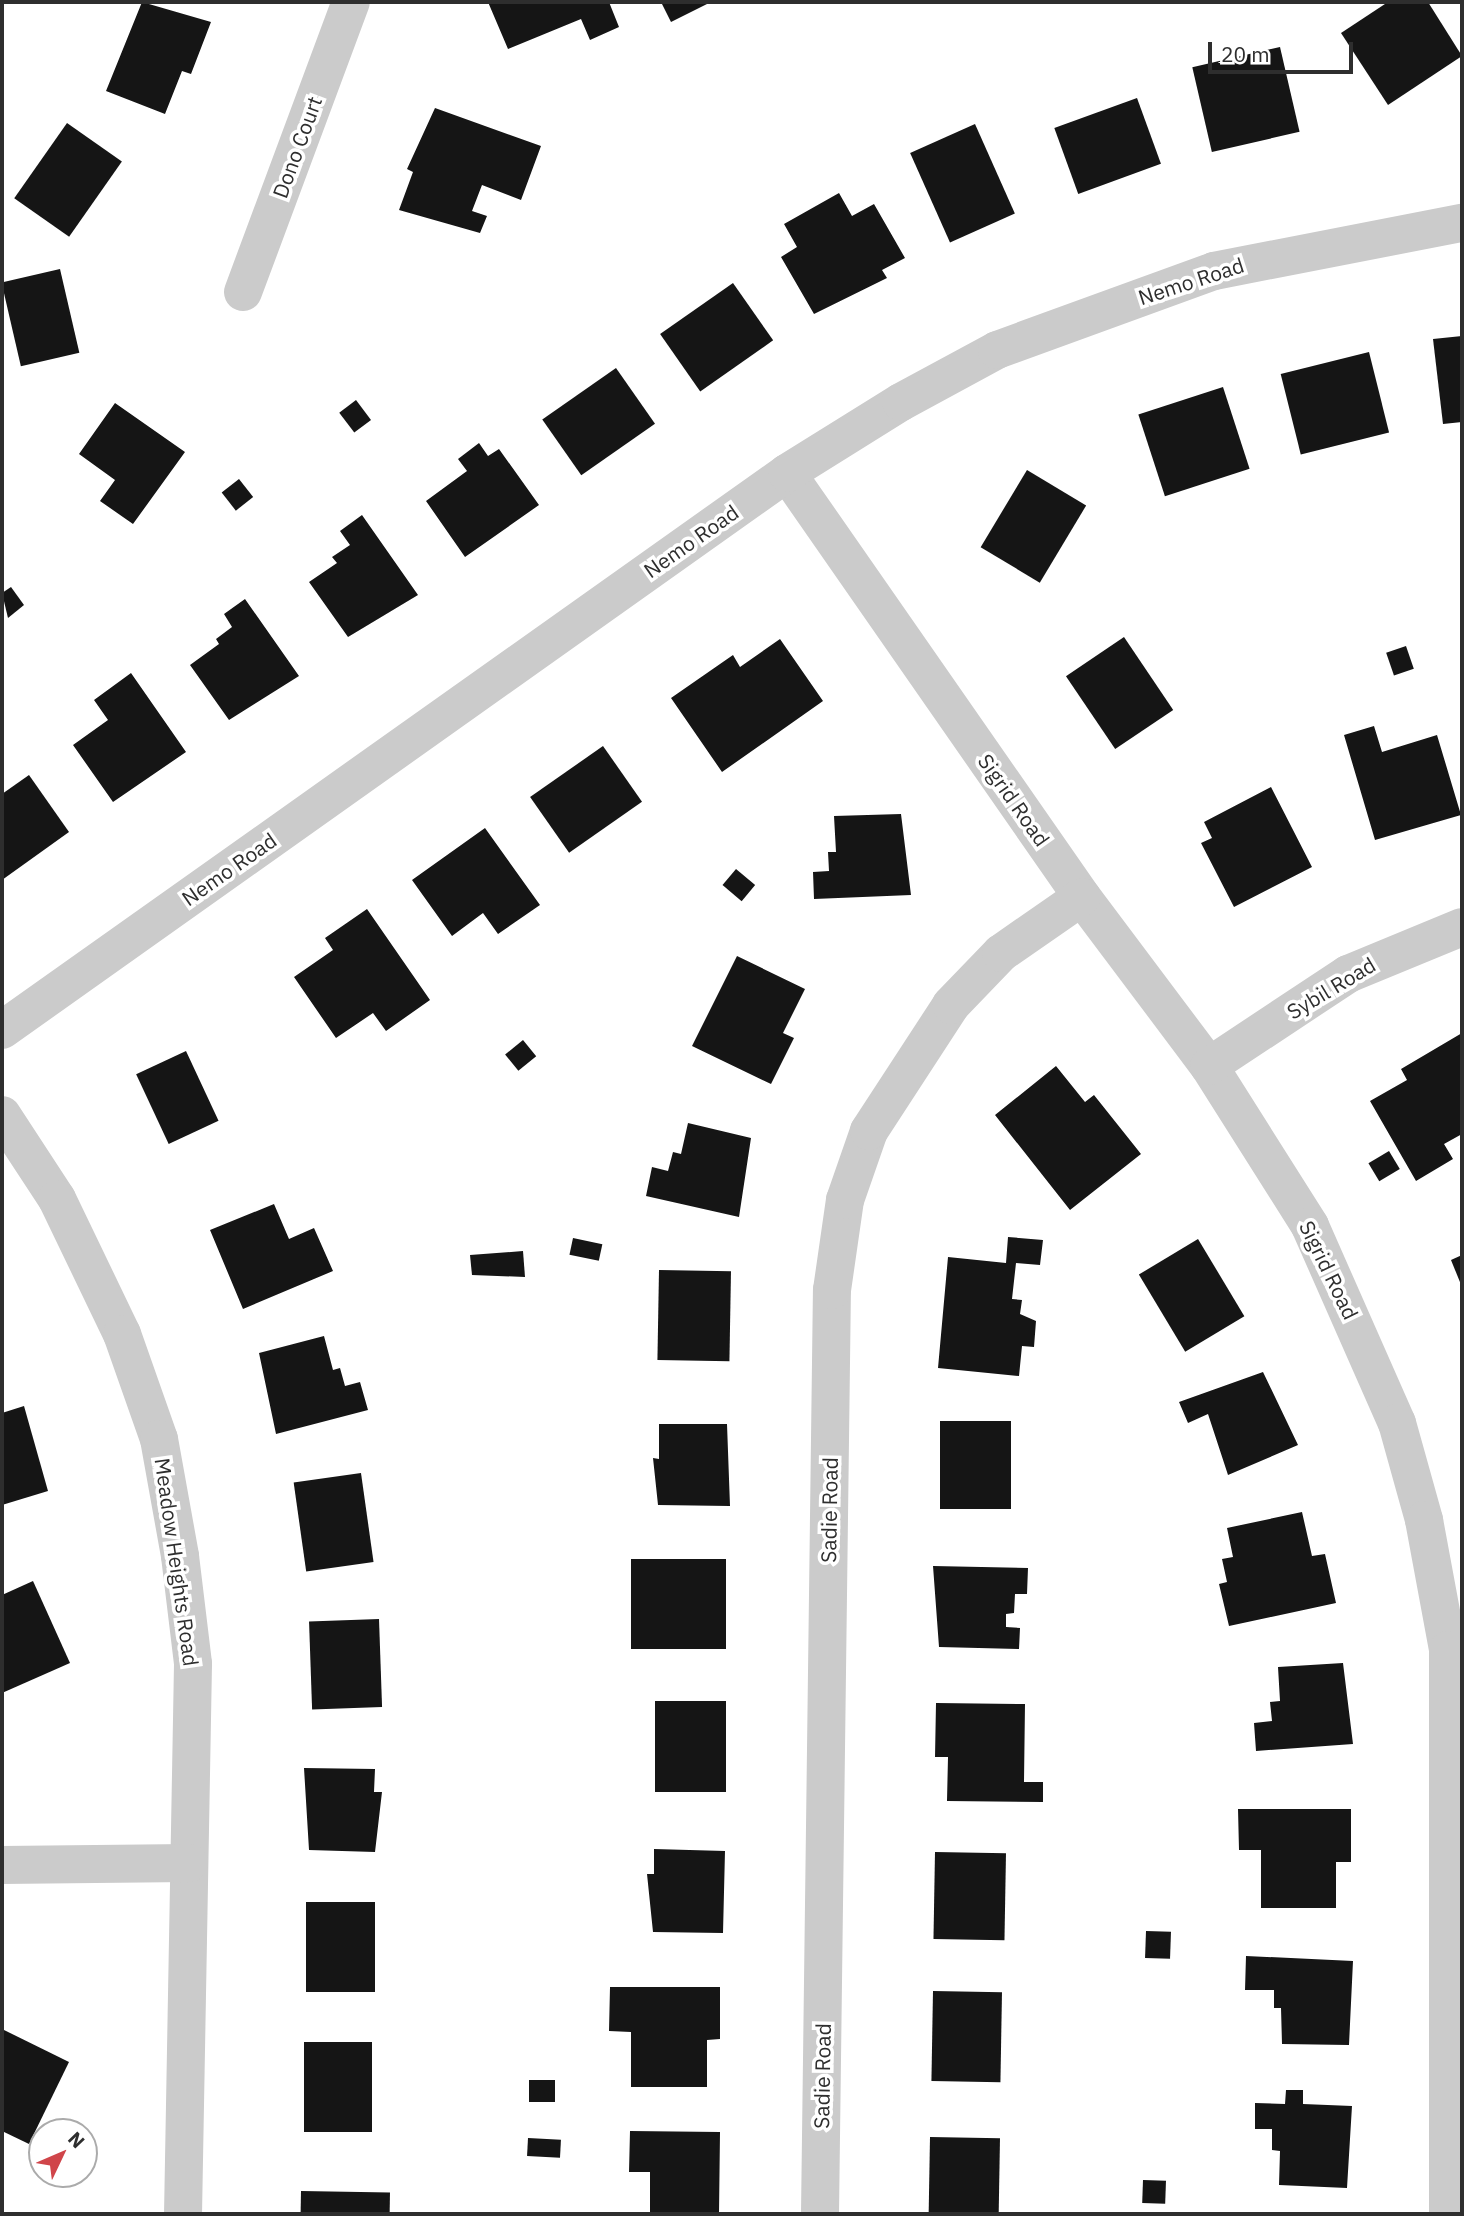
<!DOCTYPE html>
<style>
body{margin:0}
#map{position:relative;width:1464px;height:2216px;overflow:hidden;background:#fff;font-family:"IBM Plex Sans",sans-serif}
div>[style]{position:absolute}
.building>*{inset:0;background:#151515;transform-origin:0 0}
.minor>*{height:38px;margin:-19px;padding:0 19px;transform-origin:19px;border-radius:19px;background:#cbcbcb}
span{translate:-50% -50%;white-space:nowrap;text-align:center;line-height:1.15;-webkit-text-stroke:7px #fff;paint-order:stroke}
.street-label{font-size:21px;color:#2e2e2e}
.frame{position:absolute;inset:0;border:4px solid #2e2e2e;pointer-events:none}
.north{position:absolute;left:28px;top:2118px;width:70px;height:70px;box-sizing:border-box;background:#fff;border:2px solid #ababab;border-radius:50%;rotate:46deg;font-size:19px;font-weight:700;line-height:28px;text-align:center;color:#2e2e2e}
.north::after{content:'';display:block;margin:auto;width:24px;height:32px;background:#d0454a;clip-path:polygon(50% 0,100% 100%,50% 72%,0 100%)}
.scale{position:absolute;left:1208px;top:42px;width:145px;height:32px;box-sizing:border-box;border:4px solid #2e2e2e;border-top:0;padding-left:9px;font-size:21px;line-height:24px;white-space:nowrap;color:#2e2e2e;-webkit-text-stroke:5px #fff;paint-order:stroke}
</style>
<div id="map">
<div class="building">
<i style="clip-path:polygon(142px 2px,211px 22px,191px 74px,182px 71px,165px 114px,106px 91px)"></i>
<i style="clip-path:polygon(488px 2px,609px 2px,619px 27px,590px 40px,581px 19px,508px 49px)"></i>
<i style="clip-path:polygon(661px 2px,711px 2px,671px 22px)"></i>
<i style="clip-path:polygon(1388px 2px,1428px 2px,1462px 56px,1388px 105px,1341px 33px)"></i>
<i style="left:1280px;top:47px;width:87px;height:90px;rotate:77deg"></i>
<i style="left:1137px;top:98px;width:70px;height:88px;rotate:70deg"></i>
<i style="clip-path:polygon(435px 108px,541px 146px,521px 200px,482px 185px,472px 211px,487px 216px,480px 233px,399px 210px,413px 172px,407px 169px)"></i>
<i style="left:67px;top:123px;width:67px;height:92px;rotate:35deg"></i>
<i style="left:975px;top:124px;width:98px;height:71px;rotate:66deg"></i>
<i style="clip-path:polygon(839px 193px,852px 216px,874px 204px,905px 258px,882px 270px,887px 278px,814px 314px,781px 257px,797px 247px,784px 224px)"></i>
<i style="left:60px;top:269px;width:86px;height:60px;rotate:77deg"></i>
<i style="left:733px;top:283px;width:70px;height:89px;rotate:55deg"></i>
<i style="clip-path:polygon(1462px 336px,1462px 422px,1443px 424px,1433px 339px)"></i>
<i style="left:1369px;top:352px;width:83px;height:91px;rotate:76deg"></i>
<i style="left:616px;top:368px;width:68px;height:90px;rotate:55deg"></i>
<i style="left:1223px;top:387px;width:86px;height:89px;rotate:72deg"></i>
<i style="left:356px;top:400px;width:25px;height:21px;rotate:53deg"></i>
<i style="clip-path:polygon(115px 403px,185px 452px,133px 524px,100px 501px,115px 480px,79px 454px)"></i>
<i style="clip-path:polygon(479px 443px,488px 456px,499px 449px,539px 505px,465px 557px,426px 501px,467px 471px,458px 459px)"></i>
<i style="left:1027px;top:470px;width:69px;height:90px;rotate:31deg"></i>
<i style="left:239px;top:479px;width:23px;height:22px;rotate:52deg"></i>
<i style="clip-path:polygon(362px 515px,418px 595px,348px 637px,309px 582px,337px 563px,332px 557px,350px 545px,340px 531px)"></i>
<i style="clip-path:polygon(11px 587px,24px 605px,8px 618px,2px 593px)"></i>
<i style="clip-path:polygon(245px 599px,299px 676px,229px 720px,190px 665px,219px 644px,216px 639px,232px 627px,224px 614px)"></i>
<i style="left:1124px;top:637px;width:88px;height:70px;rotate:56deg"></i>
<i style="clip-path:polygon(780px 639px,823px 701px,722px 772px,671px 698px,733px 655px,740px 667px)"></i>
<i style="left:1406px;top:646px;width:24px;height:21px;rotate:71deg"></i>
<i style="clip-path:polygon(131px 673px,186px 752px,113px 802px,73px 745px,108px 720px,94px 700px)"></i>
<i style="clip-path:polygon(1374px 726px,1382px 752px,1437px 735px,1461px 815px,1375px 840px,1344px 735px)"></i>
<i style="left:603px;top:746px;width:68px;height:89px;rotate:55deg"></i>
<i style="clip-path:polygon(29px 775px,69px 832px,2px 880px,2px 794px)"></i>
<i style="clip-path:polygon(1271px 787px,1312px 867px,1234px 907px,1201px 843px,1212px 838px,1204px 822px)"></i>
<i style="clip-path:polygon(901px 814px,911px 895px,814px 899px,813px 872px,829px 871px,828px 852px,836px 852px,834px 816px)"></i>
<i style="clip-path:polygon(485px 828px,540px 905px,498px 934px,483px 913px,452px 936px,412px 880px)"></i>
<i style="left:736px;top:869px;width:25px;height:21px;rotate:40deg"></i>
<i style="clip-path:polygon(367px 909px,430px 1000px,386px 1031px,373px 1013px,336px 1038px,294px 977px,333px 950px,325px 938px)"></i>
<i style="clip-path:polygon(737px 956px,805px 989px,783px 1033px,794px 1038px,771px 1084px,692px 1046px)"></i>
<i style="clip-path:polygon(1462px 1033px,1462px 1134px,1444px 1144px,1453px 1159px,1416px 1181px,1370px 1101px,1407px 1080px,1401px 1069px)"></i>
<i style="left:523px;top:1040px;width:21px;height:23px;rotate:51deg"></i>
<i style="left:186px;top:1051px;width:77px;height:55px;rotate:65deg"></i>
<i style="clip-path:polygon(1056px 1066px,1085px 1102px,1094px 1095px,1141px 1154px,1070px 1210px,995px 1115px)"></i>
<i style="clip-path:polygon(688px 1123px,751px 1138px,739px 1217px,646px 1196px,652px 1167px,668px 1171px,673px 1152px,681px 1154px)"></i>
<i style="left:1389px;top:1151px;width:21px;height:24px;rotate:59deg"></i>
<i style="clip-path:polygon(274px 1204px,289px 1239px,314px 1228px,333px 1271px,243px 1309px,210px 1230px)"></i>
<i style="clip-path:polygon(1008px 1237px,1043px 1240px,1040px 1265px,1016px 1263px,1012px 1299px,1022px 1300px,1020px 1314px,1036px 1321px,1034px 1347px,1022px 1346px,1019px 1376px,938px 1368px,948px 1257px,1006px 1263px)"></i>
<i style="left:573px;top:1238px;width:30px;height:17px;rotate:12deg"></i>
<i style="left:1198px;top:1239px;width:90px;height:69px;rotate:59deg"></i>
<i style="clip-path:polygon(523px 1251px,525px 1277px,472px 1275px,470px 1255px)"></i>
<i style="clip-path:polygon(1462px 1255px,1462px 1287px,1451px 1260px)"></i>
<i style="left:659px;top:1270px;width:72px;height:90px;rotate:1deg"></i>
<i style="clip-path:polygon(324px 1336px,333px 1370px,340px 1368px,345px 1386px,360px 1382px,368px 1410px,276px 1434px,259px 1353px)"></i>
<i style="clip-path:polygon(1263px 1372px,1298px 1445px,1228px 1475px,1208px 1414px,1188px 1423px,1179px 1402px)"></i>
<i style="clip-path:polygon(24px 1406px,48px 1491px,2px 1505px,2px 1413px)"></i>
<i style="left:940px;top:1421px;width:71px;height:88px"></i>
<i style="clip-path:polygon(659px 1424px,727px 1424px,730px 1506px,658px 1505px,653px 1458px,659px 1459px)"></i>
<i style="left:361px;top:1473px;width:90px;height:68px;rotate:82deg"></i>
<i style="clip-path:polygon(1302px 1512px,1312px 1556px,1325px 1554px,1336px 1603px,1229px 1626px,1219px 1584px,1227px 1582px,1222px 1559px,1233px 1557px,1227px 1528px)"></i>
<i style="left:726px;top:1559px;width:90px;height:95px;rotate:90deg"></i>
<i style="clip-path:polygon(933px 1566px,1028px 1568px,1027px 1594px,1015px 1594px,1014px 1613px,1006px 1614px,1006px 1627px,1020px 1628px,1019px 1649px,939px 1647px)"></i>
<i style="clip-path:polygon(33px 1581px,70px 1663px,2px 1693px,2px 1595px)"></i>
<i style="left:379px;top:1619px;width:88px;height:70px;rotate:88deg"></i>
<i style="clip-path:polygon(1343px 1663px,1353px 1744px,1256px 1751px,1254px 1723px,1272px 1721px,1270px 1702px,1280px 1701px,1278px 1667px)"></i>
<i style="left:655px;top:1701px;width:71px;height:91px"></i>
<i style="clip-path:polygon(936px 1703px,1025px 1704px,1024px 1782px,1043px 1782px,1043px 1802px,947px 1801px,948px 1757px,935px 1757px)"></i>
<i style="clip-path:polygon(304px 1768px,375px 1769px,374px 1792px,382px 1792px,375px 1852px,309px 1850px)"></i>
<i style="clip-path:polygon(1238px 1809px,1351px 1809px,1351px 1862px,1336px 1862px,1336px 1908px,1261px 1908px,1261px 1850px,1239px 1850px)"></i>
<i style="clip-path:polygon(654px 1849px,725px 1851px,723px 1933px,653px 1932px,647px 1874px,654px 1874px)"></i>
<i style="left:935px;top:1852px;width:71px;height:87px;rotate:1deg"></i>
<i style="left:306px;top:1902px;width:69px;height:90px"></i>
<i style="left:1146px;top:1931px;width:25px;height:27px;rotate:2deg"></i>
<i style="clip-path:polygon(1246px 1956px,1353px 1961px,1349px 2045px,1282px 2044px,1281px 2008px,1274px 2008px,1274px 1990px,1245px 1990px)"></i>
<i style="clip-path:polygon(610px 1987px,720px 1987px,720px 2039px,707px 2040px,707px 2087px,631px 2087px,631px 2032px,609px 2031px)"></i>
<i style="left:933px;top:1991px;width:69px;height:90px;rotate:1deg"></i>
<i style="clip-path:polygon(2px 2029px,69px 2062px,29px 2144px,2px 2131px)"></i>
<i style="left:304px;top:2042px;width:68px;height:90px"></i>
<i style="left:529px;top:2080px;width:26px;height:22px"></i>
<i style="clip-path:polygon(1286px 2090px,1303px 2090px,1303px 2104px,1352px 2106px,1347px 2188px,1279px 2185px,1280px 2151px,1272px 2150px,1272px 2129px,1255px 2129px,1255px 2103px,1285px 2104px)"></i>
<i style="clip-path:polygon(630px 2131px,720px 2132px,719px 2214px,650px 2214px,650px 2172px,629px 2172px)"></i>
<i style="left:930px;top:2137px;width:70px;height:77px;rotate:1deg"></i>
<i style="left:528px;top:2138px;width:33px;height:18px;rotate:3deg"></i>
<i style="left:1143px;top:2180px;width:23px;height:23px;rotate:2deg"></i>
<i style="left:301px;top:2191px;width:89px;height:23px;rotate:1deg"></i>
</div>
<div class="minor">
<i style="left:243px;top:292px;width:309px;rotate:-69.6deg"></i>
<i style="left:787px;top:473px;width:517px;rotate:55.17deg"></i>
<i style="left:1082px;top:897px;width:211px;rotate:53.1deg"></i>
<i style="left:1209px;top:1066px;width:189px;rotate:57.7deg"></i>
<i style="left:1310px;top:1226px;width:215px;rotate:66.2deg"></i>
<i style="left:1397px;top:1423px;width:101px;rotate:74.4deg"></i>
<i style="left:1424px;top:1520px;width:132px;rotate:79.5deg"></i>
<i style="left:1448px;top:1650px;width:564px;rotate:90deg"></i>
<i style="left:2px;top:1030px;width:963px;rotate:-35.36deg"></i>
<i style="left:787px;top:473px;width:134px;rotate:-31.9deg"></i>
<i style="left:901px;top:402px;width:109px;rotate:-28.4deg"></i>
<i style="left:997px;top:350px;width:231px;rotate:-20deg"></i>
<i style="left:1214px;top:271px;width:253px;rotate:-11deg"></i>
<i style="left:1209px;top:1066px;width:167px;rotate:-33.5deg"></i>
<i style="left:1348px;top:974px;width:123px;rotate:-22.4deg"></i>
<i style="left:2px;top:1115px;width:100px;rotate:56.8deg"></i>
<i style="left:57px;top:1199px;width:150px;rotate:64.3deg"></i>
<i style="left:122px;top:1334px;width:111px;rotate:70.6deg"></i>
<i style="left:159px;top:1439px;width:119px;rotate:79.8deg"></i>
<i style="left:180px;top:1556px;width:109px;rotate:83.1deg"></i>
<i style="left:193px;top:1664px;width:550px;rotate:91.04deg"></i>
<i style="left:2px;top:1865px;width:187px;rotate:-0.6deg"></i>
<i style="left:820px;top:2214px;width:924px;rotate:-89.26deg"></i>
<i style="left:832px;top:1290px;width:91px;rotate:-81.8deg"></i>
<i style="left:845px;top:1200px;width:73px;rotate:-70.8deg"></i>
<i style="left:869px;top:1131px;width:150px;rotate:-56.9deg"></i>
<i style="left:951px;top:1005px;width:72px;rotate:-46.1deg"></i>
<i style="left:1001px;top:953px;width:98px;rotate:-34.7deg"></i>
</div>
<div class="street-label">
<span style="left:297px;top:147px;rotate:-70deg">Dono Court</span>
<span style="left:1191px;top:281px;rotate:-18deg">Nemo Road</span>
<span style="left:691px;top:541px;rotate:-35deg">Nemo Road</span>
<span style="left:1014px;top:800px;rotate:55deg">Sigrid Road</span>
<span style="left:229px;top:869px;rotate:-35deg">Nemo Road</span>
<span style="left:1331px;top:988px;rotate:-31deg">Sybil Road</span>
<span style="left:1329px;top:1270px;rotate:64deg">Sigrid Road</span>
<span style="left:829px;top:1510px;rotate:-89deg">Sadie Road</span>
<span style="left:177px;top:1562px;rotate:82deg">Meadow Heights Road</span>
<span style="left:822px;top:2076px;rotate:-89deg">Sadie Road</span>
</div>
<div class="frame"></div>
<div class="north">N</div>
<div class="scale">20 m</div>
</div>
